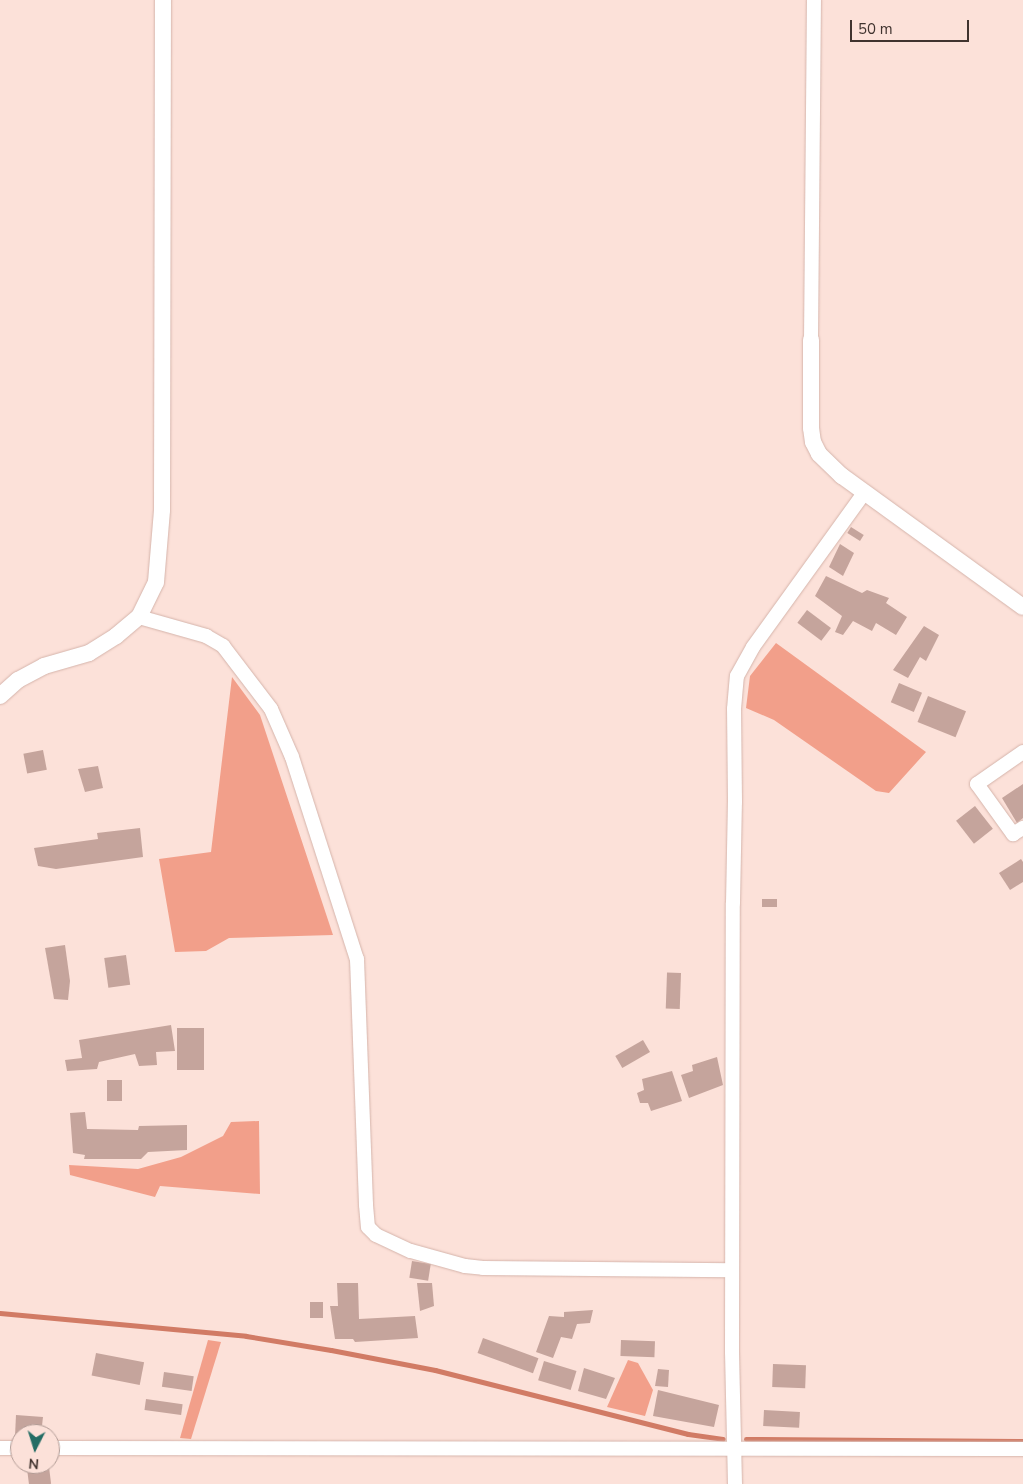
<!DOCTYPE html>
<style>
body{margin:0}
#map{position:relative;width:1023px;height:1484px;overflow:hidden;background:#fce1d9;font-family:"Nunito Sans",sans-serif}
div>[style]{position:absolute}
.green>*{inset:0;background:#f29f8a}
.stream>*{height:5px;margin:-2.5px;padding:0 2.5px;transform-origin:2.5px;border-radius:2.5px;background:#d17b65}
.building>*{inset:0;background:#c5a49c;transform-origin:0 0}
.roads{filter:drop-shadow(0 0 1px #d5b4ab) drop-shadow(0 0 1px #d5b4ab)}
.minor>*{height:14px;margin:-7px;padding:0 7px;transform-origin:7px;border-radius:7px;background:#fff}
.tertiary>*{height:16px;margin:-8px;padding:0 8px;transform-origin:8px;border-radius:8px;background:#fff}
span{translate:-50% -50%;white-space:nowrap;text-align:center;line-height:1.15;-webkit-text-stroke:5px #fce1d9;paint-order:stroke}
.north{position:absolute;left:10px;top:1424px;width:50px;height:50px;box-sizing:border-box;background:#fce1d9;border:1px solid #b19b95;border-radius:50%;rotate:185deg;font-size:14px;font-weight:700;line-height:20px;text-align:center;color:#40332f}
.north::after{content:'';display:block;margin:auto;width:18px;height:22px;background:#246d65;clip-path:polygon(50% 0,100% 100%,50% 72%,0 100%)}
.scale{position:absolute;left:850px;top:20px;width:119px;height:22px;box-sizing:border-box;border:2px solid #40332f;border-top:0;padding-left:6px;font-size:15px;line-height:18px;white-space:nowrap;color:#40332f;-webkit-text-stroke:4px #fce1d9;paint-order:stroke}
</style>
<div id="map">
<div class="green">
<i style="clip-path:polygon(776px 643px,926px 752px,889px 793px,876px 791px,774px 720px,746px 708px,750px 676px)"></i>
<i style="clip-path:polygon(232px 677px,260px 715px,333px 935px,229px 938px,206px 951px,175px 952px,159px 859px,211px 852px)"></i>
<i style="clip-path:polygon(259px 1121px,260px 1194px,160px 1186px,155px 1197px,70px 1175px,69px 1165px,138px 1169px,181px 1157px,223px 1136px,231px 1122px)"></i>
<i style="clip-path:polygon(208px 1340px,221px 1342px,191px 1439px,180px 1438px)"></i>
<i style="clip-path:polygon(628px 1360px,638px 1363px,653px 1390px,645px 1416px,607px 1407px)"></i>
</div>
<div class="stream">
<i style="left:0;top:1313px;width:247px;rotate:5.3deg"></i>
<i style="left:246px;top:1336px;width:86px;rotate:9.4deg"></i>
<i style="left:331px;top:1350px;width:106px;rotate:10.9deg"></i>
<i style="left:435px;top:1370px;width:261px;rotate:14.2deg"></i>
<i style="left:688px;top:1434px;width:35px;rotate:8deg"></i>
<i style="left:746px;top:1439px;width:277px;rotate:0.4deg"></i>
</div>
<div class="building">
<i style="left:851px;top:527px;width:15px;height:7px;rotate:32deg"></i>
<i style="clip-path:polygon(840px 544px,854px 553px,843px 576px,829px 567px)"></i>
<i style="clip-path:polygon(826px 576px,862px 593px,867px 590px,889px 598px,886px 603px,907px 617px,896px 635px,876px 623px,872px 631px,853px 621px,843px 635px,835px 632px,842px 616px,815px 596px)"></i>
<i style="left:807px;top:610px;width:30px;height:16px;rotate:37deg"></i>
<i style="clip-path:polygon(924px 626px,939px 635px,926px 661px,920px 657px,908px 678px,893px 670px)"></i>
<i style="left:899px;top:683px;width:25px;height:21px;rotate:23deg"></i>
<i style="left:928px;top:696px;width:41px;height:28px;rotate:22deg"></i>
<i style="left:43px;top:750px;width:20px;height:20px;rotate:79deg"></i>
<i style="clip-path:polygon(98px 766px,103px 788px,85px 792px,78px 769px)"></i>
<i style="clip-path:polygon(1023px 784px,1023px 818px,1017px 823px,1002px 798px)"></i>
<i style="left:975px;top:806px;width:29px;height:24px;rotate:52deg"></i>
<i style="clip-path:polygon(140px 828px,143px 857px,56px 869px,38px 866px,34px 848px,98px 839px,97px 833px)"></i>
<i style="clip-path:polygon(1021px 859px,1023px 862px,1023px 882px,1010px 890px,999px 873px)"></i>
<i style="left:762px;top:899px;width:15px;height:8px"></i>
<i style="clip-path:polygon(65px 945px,70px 981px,68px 1000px,54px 999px,45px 948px)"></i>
<i style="left:126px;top:955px;width:30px;height:22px;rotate:82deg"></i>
<i style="left:681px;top:973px;width:36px;height:14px;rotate:92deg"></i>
<i style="clip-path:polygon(171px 1025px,175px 1051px,156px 1052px,157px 1065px,139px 1066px,135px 1054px,99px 1062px,97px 1069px,67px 1071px,65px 1060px,82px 1058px,79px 1040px)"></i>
<i style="left:177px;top:1028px;width:27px;height:42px"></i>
<i style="left:643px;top:1040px;width:14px;height:32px;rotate:60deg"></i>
<i style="clip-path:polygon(717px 1057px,723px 1085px,689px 1098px,681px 1075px,693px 1071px,692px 1065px)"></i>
<i style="clip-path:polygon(672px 1071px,682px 1101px,651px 1111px,648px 1103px,640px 1103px,637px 1093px,644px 1090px,642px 1079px)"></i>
<i style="left:107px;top:1080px;width:15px;height:21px"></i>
<i style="clip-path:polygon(85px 1112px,87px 1129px,138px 1130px,139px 1126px,187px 1125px,187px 1150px,148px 1152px,141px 1159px,84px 1159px,85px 1155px,73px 1153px,70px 1113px)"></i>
<i style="left:412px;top:1261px;width:19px;height:17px;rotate:9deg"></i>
<i style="clip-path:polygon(337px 1283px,358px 1283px,359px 1319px,415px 1316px,418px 1338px,355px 1342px,353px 1339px,335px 1339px,330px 1306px,338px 1306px)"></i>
<i style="clip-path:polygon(417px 1283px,432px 1283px,434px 1306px,420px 1311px)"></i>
<i style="left:310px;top:1302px;width:13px;height:16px"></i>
<i style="clip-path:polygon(593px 1310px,590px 1323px,577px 1324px,572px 1339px,561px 1337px,553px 1358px,536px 1352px,549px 1316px,564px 1317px,564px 1312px)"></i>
<i style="left:483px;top:1338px;width:59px;height:16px;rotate:20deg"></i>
<i style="left:621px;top:1340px;width:34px;height:16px;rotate:2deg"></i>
<i style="left:96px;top:1353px;width:49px;height:23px;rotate:11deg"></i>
<i style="left:544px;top:1361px;width:34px;height:20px;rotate:17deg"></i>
<i style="left:773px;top:1364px;width:33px;height:23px;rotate:2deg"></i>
<i style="clip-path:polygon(584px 1368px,615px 1378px,606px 1399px,578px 1391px)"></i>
<i style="clip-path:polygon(658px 1369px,669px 1370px,668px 1387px,655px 1386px)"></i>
<i style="left:164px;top:1372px;width:30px;height:15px;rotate:8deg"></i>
<i style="clip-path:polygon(658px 1390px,719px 1405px,714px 1427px,653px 1416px)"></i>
<i style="left:146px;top:1399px;width:37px;height:11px;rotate:8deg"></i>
<i style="left:764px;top:1410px;width:36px;height:16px;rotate:3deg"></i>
<i style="clip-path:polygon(16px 1415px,43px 1417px,41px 1434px,15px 1436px)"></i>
<i style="left:49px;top:1467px;width:17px;height:22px;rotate:83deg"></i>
</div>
<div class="roads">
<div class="minor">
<i style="left:811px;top:340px;width:340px;rotate:-89.5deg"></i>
<i style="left:139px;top:617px;width:70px;rotate:15.8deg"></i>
<i style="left:206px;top:636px;width:20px;rotate:30deg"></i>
<i style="left:223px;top:646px;width:79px;rotate:52.7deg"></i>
<i style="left:271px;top:709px;width:52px;rotate:66.4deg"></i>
<i style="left:292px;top:757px;width:212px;rotate:72.2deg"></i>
<i style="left:357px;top:959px;width:246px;rotate:87.9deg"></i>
<i style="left:366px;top:1205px;width:22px;rotate:85deg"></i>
<i style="left:368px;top:1227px;width:11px;rotate:45deg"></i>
<i style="left:376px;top:1235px;width:38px;rotate:25deg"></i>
<i style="left:411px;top:1251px;width:56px;rotate:15.5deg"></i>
<i style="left:465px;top:1266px;width:18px;rotate:6deg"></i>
<i style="left:483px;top:1268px;width:249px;rotate:0.5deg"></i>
<i style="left:1023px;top:752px;width:56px;rotate:145.2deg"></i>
<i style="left:977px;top:784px;width:62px;rotate:54.2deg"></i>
<i style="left:1013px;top:834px;width:12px;rotate:-31deg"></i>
<i style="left:0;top:1448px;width:20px"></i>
<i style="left:50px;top:1448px;width:973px;rotate:0.06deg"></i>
<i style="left:735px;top:1484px;width:132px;rotate:-91.3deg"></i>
<i style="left:732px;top:1352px;width:449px;rotate:-89.9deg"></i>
<i style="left:733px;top:903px;width:101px;rotate:-88.9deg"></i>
<i style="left:735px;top:802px;width:93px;rotate:-90.6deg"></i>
<i style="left:734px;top:709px;width:33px;rotate:-85deg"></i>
<i style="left:737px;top:676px;width:33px;rotate:-61deg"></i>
<i style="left:753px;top:647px;width:190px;rotate:-54.2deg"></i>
</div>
<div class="tertiary">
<i style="left:811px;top:340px;width:88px;rotate:90deg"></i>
<i style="left:811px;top:428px;width:14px;rotate:82deg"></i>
<i style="left:813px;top:442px;width:13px;rotate:63deg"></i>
<i style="left:819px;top:454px;width:32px;rotate:44deg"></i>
<i style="left:842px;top:476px;width:223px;rotate:35.9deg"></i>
<i style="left:0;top:696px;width:24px;rotate:-42deg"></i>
<i style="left:18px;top:680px;width:30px;rotate:-28deg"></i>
<i style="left:44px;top:666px;width:47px;rotate:-16.1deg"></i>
<i style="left:89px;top:653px;width:32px;rotate:-32deg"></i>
<i style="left:116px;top:636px;width:30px;rotate:-40deg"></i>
<i style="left:139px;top:617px;width:39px;rotate:-64deg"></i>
<i style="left:156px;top:582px;width:72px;rotate:-85.2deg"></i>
<i style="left:162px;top:510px;width:510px;rotate:-89.89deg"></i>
</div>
</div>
<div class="north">N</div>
<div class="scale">50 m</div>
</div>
